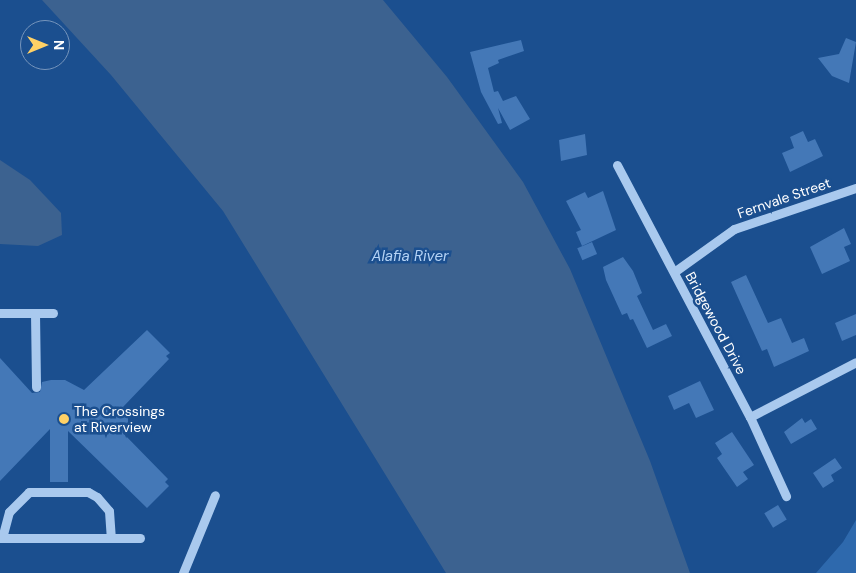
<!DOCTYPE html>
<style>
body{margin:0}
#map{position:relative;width:856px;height:573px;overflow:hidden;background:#1b4f8f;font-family:"DM Sans",sans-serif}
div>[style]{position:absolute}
.green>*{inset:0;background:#2e69ad}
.water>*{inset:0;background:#3c6290}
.building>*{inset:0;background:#4478b7;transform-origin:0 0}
.minor>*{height:9px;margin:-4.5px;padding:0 4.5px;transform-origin:4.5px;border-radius:4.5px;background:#a9c9ee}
.dots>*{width:14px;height:14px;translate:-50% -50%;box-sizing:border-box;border:2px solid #1b4f8f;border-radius:50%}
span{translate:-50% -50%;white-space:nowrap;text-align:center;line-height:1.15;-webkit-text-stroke:5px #1b4f8f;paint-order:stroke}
.street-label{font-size:14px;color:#fff}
.poi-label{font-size:14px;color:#fff}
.left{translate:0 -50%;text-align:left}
.water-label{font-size:15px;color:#b5d3f5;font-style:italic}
.north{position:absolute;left:20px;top:20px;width:50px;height:50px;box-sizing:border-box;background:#1b4f8f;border:1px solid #7695bc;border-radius:50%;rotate:90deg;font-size:14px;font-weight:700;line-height:20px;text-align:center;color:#fff}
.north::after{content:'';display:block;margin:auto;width:18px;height:22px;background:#ffd166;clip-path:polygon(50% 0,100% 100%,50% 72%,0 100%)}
</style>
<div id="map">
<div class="green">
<i style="clip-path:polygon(856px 520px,856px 573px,816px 573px,843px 542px)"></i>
</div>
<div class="water">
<i style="clip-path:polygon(42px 0,383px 0,447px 77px,523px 182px,570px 269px,650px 461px,690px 573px,446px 573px,223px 211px,111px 75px)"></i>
<i style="clip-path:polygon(0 160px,30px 180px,61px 213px,62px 235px,38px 246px,0 244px)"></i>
</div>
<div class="building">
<i style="clip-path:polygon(846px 38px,856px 42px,849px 83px,832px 76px,818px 58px,839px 54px)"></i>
<i style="clip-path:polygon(521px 40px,524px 51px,498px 60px,499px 63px,488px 68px,494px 92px,498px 91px,503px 101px,516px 96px,530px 119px,510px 130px,498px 108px,502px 123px,498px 124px,481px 92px,470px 52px)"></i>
<i style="clip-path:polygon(803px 131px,808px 142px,815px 139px,823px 156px,790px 172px,782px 153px,794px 148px,790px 137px)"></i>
<i style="clip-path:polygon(585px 134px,587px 155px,561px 161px,559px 140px)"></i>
<i style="clip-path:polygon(603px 191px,616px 230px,582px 246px,576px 232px,581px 230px,566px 201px,585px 192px,588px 198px)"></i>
<i style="clip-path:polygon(844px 228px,851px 244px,844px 247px,850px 261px,822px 274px,810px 247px)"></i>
<i style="left:592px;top:242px;width:13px;height:16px;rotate:67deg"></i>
<i style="clip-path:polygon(623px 257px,633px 271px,642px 293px,637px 296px,653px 330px,666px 324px,672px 336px,647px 348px,633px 319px,630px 320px,627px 313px,622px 315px,606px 280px,603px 267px)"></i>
<i style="clip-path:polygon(746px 275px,768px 323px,781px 318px,792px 343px,804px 338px,809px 351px,774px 367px,767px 349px,762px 351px,731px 282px)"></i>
<i style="clip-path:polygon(856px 314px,856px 335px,842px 341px,835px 323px)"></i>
<i style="clip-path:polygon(147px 330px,170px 353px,166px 356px,169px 359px,123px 407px,128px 412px,128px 427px,122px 432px,168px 479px,165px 482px,169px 486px,147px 508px,68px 431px,68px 482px,50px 482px,50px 429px,0 481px,0 358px,32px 393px,40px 392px,42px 382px,51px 380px,65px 380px,84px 390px)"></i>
<i style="clip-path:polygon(700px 381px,714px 410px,696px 418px,689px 403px,674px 410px,668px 396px)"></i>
<i style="clip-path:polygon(802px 418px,805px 423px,811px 419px,817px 429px,791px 444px,784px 432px)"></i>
<i style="clip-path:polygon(732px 432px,754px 465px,743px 472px,748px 479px,737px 487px,717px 458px,722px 454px,715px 443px)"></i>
<i style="clip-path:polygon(835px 458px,842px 468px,831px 475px,834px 481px,823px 488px,813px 473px)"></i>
<i style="left:778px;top:505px;width:17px;height:16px;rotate:59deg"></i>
</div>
<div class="minor">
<i style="left:617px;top:165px;width:285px;rotate:62.2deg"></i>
<i style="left:750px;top:417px;width:87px;rotate:65.5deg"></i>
<i style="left:674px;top:272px;width:74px;rotate:-35.6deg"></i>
<i style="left:734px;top:229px;width:129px;rotate:-18.6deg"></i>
<i style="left:0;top:313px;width:53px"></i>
<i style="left:35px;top:313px;width:74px;rotate:89.2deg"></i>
<i style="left:750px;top:417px;width:119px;rotate:-27.4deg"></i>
<i style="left:0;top:538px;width:140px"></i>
<i style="left:2px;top:538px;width:27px;rotate:-75deg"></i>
<i style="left:9px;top:512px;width:28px;rotate:-45deg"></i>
<i style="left:29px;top:492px;width:59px"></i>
<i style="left:88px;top:492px;width:10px;rotate:29deg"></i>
<i style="left:97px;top:497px;width:18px;rotate:49deg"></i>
<i style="left:109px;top:511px;width:27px;rotate:86deg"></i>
<i style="left:183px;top:573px;width:84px;rotate:-67.7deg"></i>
</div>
<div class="dots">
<i style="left:64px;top:419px;background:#ffd166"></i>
</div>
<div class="street-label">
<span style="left:784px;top:198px;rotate:-19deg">Fernvale Street</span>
<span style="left:716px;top:323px;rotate:62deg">Bridgewood Drive</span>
</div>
<div class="poi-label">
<span class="left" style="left:74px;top:419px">The Crossings<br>at Riverview</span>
</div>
<div class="water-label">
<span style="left:410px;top:257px">Alafia River</span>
</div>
<div class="north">N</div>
</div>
